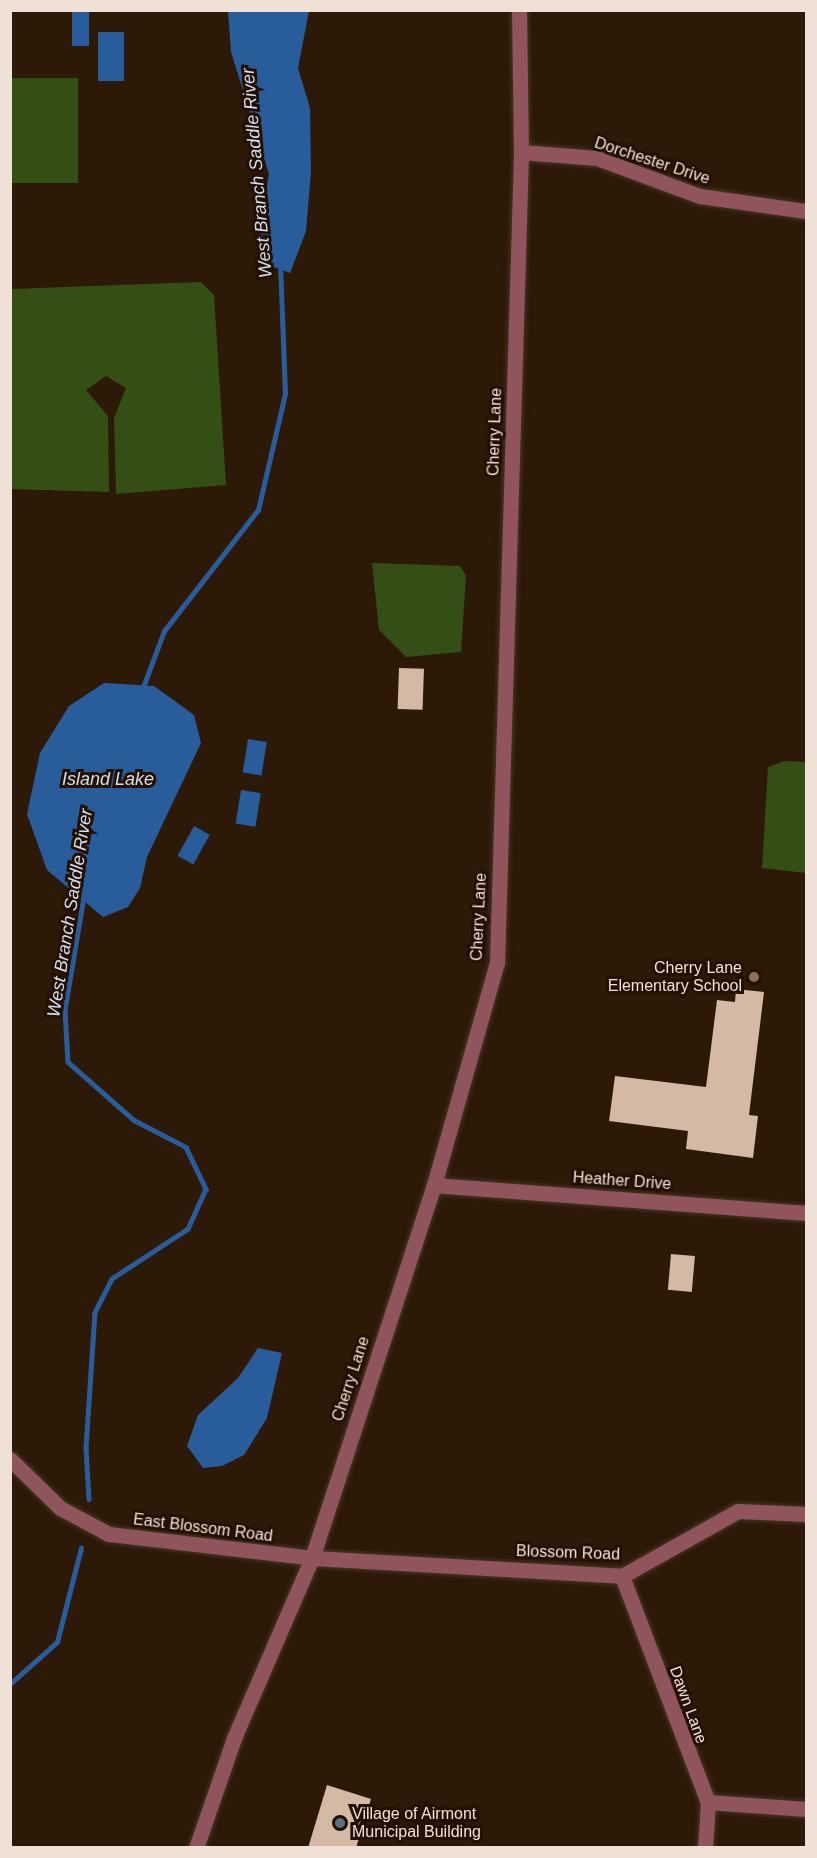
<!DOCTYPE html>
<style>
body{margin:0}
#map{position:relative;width:817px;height:1858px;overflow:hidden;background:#2d1908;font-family:Arial,sans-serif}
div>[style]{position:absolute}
.green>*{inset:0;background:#344f13;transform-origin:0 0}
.water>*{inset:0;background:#295c9a;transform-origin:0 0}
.stream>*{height:4.5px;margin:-2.25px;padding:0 2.25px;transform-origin:2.25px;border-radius:2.25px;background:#295c9a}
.building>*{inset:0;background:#d4b9a4;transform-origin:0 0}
.roads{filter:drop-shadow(0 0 2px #483525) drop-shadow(0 0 2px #483525)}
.minor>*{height:15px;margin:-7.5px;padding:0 7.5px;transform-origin:7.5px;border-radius:7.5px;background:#90555c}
.dots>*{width:16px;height:16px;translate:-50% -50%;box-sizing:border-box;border:3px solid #231002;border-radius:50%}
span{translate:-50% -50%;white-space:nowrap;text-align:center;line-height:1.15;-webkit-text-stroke:6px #231002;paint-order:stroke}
.street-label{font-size:16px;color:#f0e1d7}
.poi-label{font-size:16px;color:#f0e1d7}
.right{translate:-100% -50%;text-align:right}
.left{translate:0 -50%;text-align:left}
.water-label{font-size:18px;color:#d2dff1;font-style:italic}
.frame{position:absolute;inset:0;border:12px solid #f0e1d7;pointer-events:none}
</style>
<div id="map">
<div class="green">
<i style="left:11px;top:78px;width:67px;height:105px"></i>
<i style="clip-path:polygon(201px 282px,214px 295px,226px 485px,116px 494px,114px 418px,126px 388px,106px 376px,86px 390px,108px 416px,109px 492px,11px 489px,11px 289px)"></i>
<i style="clip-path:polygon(372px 563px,460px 566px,466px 576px,461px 652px,406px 657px,379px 630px)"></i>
<i style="clip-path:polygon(785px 761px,806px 762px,806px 873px,762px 868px,768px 767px)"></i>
</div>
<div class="water">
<i style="left:72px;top:11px;width:17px;height:35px"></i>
<i style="clip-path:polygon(228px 11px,309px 11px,298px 68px,310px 108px,311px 172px,306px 231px,290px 273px,261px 262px,260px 223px,269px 174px,231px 52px)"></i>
<i style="left:98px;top:32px;width:26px;height:49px"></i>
<i style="clip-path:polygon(104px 683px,154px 686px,194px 715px,201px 743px,147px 857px,140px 888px,128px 907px,103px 917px,47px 870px,27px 814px,40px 753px,69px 706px)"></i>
<i style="left:248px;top:739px;width:19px;height:34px;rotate:9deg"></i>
<i style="left:241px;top:790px;width:20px;height:34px;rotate:9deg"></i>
<i style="left:194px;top:826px;width:18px;height:34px;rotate:29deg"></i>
<i style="clip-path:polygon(258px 1348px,282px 1353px,267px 1418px,244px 1455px,222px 1466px,203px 1468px,187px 1446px,198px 1415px,238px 1378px)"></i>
</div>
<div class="stream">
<i style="left:142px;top:690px;width:63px;rotate:-69.6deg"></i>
<i style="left:164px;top:631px;width:153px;rotate:-52.2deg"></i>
<i style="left:258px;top:510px;width:119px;rotate:-76.9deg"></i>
<i style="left:285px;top:394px;width:130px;rotate:-92.2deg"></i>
<i style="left:84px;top:897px;width:115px;rotate:99.5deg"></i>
<i style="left:65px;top:1010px;width:52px;rotate:86.7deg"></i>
<i style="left:68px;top:1062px;width:88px;rotate:41.3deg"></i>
<i style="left:134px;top:1120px;width:59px;rotate:27.4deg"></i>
<i style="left:186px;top:1147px;width:47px;rotate:64.5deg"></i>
<i style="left:206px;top:1189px;width:44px;rotate:114.2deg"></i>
<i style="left:188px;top:1229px;width:91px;rotate:146.7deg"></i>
<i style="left:112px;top:1279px;width:37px;rotate:117deg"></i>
<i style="left:95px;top:1312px;width:136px;rotate:93.8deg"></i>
<i style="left:86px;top:1448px;width:51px;rotate:86.6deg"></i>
<i style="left:10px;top:1684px;width:63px;rotate:-41.8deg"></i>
<i style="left:57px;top:1642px;width:97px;rotate:-75.7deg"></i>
</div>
<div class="building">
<i style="left:399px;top:668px;width:25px;height:41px;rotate:2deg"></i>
<i style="clip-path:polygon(736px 989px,764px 992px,749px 1115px,758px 1116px,753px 1158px,686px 1149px,688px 1131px,609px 1121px,615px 1076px,706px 1087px,717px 1000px,735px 1002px)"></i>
<i style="left:671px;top:1254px;width:24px;height:36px;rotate:5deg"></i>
<i style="clip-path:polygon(327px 1785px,371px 1799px,356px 1848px,308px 1848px)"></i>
</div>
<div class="roads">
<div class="minor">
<i style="left:521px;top:152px;width:76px;rotate:4.5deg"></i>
<i style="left:597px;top:158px;width:110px;rotate:20.3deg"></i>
<i style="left:700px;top:196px;width:107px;rotate:8.1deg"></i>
<i style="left:434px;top:1185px;width:373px;rotate:4.3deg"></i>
<i style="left:10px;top:1459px;width:70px;rotate:44.4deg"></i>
<i style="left:60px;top:1508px;width:55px;rotate:28deg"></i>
<i style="left:109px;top:1534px;width:204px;rotate:6.7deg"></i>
<i style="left:312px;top:1558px;width:311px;rotate:3.3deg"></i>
<i style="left:622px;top:1576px;width:133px;rotate:-29.3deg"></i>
<i style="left:738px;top:1511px;width:68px;rotate:2.5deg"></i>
<i style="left:622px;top:1576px;width:242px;rotate:69.2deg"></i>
<i style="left:708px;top:1802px;width:46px;rotate:93.7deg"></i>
<i style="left:708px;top:1802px;width:98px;rotate:4.1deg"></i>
<i style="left:196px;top:1848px;width:116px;rotate:-70.9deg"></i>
<i style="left:234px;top:1738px;width:196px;rotate:-66.6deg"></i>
<i style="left:312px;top:1558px;width:392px;rotate:-71.9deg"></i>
<i style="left:434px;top:1185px;width:231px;rotate:-74.2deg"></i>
<i style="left:497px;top:963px;width:811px;rotate:-88.3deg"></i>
<i style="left:521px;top:152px;width:142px;rotate:-90.8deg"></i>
</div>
</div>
<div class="dots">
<i style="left:754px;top:977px;background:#8d6e63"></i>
<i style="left:340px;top:1823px;background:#5c6f8a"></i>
</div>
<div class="street-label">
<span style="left:652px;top:161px;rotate:18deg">Dorchester Drive</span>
<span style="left:495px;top:432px;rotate:-88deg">Cherry Lane</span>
<span style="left:479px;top:917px;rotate:-87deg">Cherry Lane</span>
<span style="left:622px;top:1181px;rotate:4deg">Heather Drive</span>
<span style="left:351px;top:1379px;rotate:-72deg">Cherry Lane</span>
<span style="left:203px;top:1528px;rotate:7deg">East Blossom Road</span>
<span style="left:568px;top:1553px;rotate:2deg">Blossom Road</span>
<span style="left:688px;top:1705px;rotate:70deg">Dawn Lane</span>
</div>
<div class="poi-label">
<span class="right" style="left:742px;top:977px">Cherry Lane<br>Elementary School</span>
<span class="left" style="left:352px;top:1823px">Village of Airmont<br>Municipal Building</span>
</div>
<div class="water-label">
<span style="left:257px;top:173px;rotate:-95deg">West Branch Saddle River</span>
<span style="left:108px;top:779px">Island Lake</span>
<span style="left:70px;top:913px;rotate:-81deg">West Branch Saddle River</span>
</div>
<div class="frame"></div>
</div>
